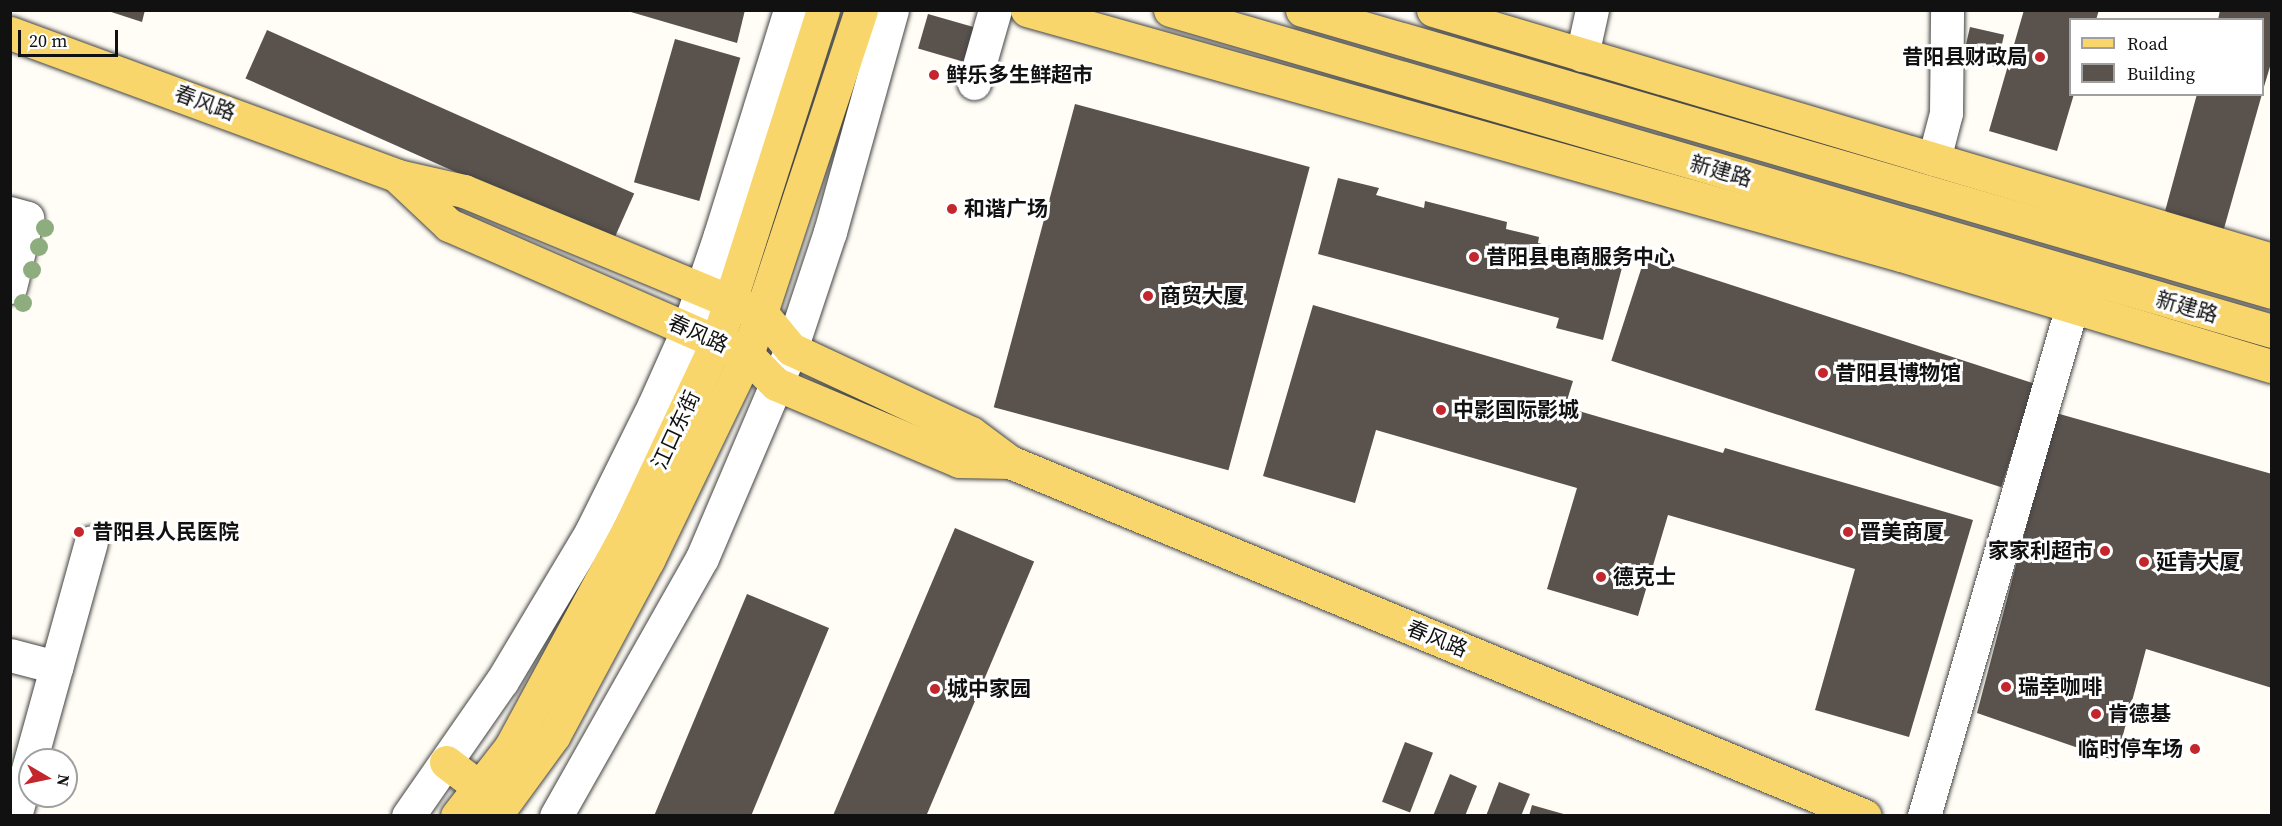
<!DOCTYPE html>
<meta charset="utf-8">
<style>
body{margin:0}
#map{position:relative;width:2282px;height:826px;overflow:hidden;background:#fffdf5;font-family:"Source Serif 4","Noto Sans SC",serif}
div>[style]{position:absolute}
.building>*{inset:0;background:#5a524d;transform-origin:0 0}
.roads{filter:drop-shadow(0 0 2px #444) drop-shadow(0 0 2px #444)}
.minor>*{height:33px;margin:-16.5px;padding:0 16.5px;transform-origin:16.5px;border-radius:16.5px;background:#fff}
.major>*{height:33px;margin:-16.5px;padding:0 16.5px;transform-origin:16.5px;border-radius:16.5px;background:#f9d66b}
.trees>*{width:18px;height:18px;margin:-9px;border-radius:50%;background:#8dad7f}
.dots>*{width:16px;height:16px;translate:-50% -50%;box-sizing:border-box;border:3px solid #fff;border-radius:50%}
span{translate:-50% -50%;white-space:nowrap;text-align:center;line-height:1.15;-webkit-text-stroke:6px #fff;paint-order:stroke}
.poi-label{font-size:21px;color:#111;font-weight:700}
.right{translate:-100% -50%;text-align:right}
.left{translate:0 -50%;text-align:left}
.street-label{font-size:21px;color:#111}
.frame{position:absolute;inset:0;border:12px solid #111;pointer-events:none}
.legend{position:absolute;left:2069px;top:18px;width:195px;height:78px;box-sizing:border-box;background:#fff;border:2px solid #a0a0a0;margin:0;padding:8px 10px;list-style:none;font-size:18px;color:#111}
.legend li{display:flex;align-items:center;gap:12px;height:30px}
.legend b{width:30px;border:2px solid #a0a0a0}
.north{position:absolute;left:18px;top:748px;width:60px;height:60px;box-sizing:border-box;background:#fff;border:2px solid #a0a0a0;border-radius:50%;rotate:99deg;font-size:16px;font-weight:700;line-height:24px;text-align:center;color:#111}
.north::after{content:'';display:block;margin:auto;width:21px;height:27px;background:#c4262e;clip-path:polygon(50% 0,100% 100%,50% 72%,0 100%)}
.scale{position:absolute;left:18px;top:30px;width:100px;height:27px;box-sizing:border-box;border:3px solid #111;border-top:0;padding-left:8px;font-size:18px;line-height:21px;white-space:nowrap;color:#111;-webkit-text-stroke:4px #fff;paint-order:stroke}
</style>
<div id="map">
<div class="building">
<i style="clip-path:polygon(105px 10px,145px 10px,142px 22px)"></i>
<i style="clip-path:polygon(624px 10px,745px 10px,737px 43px)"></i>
<i style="clip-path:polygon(2024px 10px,2099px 10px,2096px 20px,2070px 20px,2070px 94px,2074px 94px,2057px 151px,1989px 131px)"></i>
<i style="clip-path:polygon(2220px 10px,2272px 10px,2272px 60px,2263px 90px,2262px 20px,2218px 20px)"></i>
<i style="left:928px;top:14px;width:50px;height:36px;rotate:16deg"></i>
<i style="left:1970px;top:27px;width:35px;height:33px;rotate:13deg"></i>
<i style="left:267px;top:30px;width:402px;height:53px;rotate:24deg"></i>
<i style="left:675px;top:39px;width:68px;height:149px;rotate:16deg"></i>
<i style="clip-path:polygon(2197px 94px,2262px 94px,2223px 232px,2164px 215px)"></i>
<i style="left:1075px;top:104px;width:243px;height:314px;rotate:15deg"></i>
<i style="clip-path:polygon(1338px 178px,1379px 188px,1376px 195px,1424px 208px,1425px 201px,1507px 222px,1506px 229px,1539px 237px,1538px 243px,1586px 255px,1588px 250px,1624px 260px,1603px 340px,1556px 328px,1559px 318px,1318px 254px)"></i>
<i style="left:1645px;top:257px;width:410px;height:109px;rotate:18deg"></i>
<i style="clip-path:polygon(1313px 305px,1573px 381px,1565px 407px,1723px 453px,1725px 448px,1973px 520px,1909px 737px,1815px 710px,1855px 569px,1668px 515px,1638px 616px,1547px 589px,1577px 488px,1376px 430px,1355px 503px,1263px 476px)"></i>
<i style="clip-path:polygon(2056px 413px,2272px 474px,2272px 688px,2146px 649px,2116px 761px,1977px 713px)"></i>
<i style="left:955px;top:528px;width:86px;height:312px;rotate:23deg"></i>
<i style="clip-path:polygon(747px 594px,829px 628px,751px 816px,654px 816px)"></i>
<i style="left:1405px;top:742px;width:30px;height:64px;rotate:21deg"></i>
<i style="clip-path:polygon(1450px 774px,1477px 786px,1465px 816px,1433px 816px)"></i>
<i style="clip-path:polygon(1499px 782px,1530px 794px,1521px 816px,1486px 816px)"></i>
<i style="clip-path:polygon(1532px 805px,1567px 815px,1567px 816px,1529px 816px)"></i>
</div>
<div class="roads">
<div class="minor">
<i style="left:1582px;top:55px;width:46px;rotate:-77.5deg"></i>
<i style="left:974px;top:83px;width:76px;rotate:-74deg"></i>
<i style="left:1934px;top:159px;width:48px;rotate:-75.4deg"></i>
<i style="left:1946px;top:113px;width:103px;rotate:-89.4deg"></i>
<i style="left:10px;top:213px;width:18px;rotate:16deg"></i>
<i style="left:27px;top:218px;width:71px;rotate:103.8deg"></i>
<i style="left:10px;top:655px;width:48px;rotate:14.6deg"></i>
<i style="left:15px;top:816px;width:284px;rotate:-74.5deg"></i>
<i style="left:408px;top:816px;width:165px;rotate:-55.2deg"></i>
<i style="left:502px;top:681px;width:174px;rotate:-59.1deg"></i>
<i style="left:591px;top:532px;width:142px;rotate:-63.6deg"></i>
<i style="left:654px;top:405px;width:83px;rotate:-65.9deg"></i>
<i style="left:688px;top:329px;width:99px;rotate:-71.2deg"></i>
<i style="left:720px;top:235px;width:236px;rotate:-72.7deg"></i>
<i style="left:556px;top:816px;width:296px;rotate:-60.5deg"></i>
<i style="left:702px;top:558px;width:227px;rotate:-66.9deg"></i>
<i style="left:791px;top:349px;width:123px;rotate:-71.6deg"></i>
<i style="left:830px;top:232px;width:230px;rotate:-74.4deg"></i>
<i style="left:1924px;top:816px;width:531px;rotate:-73.82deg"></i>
</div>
<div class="major">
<i style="left:1027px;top:10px;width:908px;rotate:15.66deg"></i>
<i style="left:1901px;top:255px;width:387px;rotate:16.7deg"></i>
<i style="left:1170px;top:10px;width:1148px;rotate:16.24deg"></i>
<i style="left:1302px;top:10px;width:1010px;rotate:16.21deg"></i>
<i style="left:1433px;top:10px;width:875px;rotate:16.59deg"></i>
<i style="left:10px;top:33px;width:414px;rotate:20.2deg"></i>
<i style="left:398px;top:176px;width:68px;rotate:12.8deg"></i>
<i style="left:464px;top:191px;width:290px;rotate:22.5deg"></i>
<i style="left:732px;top:302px;width:34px;rotate:23deg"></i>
<i style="left:763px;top:315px;width:44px;rotate:50.5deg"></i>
<i style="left:791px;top:349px;width:199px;rotate:25deg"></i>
<i style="left:971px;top:433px;width:49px;rotate:36.6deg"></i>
<i style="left:1010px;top:462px;width:925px;rotate:22.49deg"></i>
<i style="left:398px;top:177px;width:70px;rotate:43.3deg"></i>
<i style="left:449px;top:225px;width:325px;rotate:23.6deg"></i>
<i style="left:747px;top:355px;width:41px;rotate:45deg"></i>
<i style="left:776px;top:384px;width:199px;rotate:22.8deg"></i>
<i style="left:959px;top:461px;width:51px;rotate:1.1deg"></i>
<i style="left:446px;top:762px;width:41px;rotate:37.1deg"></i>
<i style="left:457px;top:816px;width:86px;rotate:-52.1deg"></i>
<i style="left:510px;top:748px;width:249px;rotate:-61.5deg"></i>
<i style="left:629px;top:529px;width:207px;rotate:-64.8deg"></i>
<i style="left:717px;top:342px;width:349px;rotate:-72.3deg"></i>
<i style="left:495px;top:816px;width:100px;rotate:-53.9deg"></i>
<i style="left:554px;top:735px;width:199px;rotate:-61.8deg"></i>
<i style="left:648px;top:560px;width:228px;rotate:-64.2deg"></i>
<i style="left:747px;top:355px;width:363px;rotate:-71.7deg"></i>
</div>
</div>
<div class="trees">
<i style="left:45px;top:228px"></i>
<i style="left:39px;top:247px"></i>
<i style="left:32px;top:270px"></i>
<i style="left:23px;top:303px"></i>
</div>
<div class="dots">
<i style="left:2040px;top:57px;background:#c4262e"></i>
<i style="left:934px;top:75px;background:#c4262e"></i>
<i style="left:952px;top:209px;background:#c4262e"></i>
<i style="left:1474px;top:257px;background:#c4262e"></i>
<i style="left:1148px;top:296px;background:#c4262e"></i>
<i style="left:1823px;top:373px;background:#c4262e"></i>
<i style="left:1441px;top:410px;background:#c4262e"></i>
<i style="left:79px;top:532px;background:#c4262e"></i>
<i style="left:1848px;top:532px;background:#c4262e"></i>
<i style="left:2105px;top:551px;background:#c4262e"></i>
<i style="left:2144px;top:562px;background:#c4262e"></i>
<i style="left:1601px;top:577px;background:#c4262e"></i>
<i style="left:2006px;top:687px;background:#c4262e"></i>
<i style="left:935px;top:689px;background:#c4262e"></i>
<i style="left:2096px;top:714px;background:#c4262e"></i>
<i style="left:2195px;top:749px;background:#c4262e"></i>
</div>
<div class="poi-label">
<span class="right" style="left:2028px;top:57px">昔阳县财政局</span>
<span class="left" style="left:946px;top:75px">鲜乐多生鲜超市</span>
<span class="left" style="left:964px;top:209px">和谐广场</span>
<span class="left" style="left:1486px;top:257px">昔阳县电商服务中心</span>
<span class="left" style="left:1160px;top:296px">商贸大厦</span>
<span class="left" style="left:1835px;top:373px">昔阳县博物馆</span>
<span class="left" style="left:1453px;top:410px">中影国际影城</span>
<span class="left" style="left:92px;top:532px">昔阳县人民医院</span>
<span class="left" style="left:1860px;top:532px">晋美商厦</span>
<span class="right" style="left:2093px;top:551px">家家利超市</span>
<span class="left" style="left:2156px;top:562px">延青大厦</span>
<span class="left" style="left:1613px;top:577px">德克士</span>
<span class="left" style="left:2018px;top:687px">瑞幸咖啡</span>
<span class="left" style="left:947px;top:689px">城中家园</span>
<span class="left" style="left:2108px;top:714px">肯德基</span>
<span class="right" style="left:2183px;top:749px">临时停车场</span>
</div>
<div class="street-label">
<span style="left:205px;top:103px;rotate:20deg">春风路</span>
<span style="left:1721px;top:171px;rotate:16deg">新建路</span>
<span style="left:2187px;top:307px;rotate:16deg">新建路</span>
<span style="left:698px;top:334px;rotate:24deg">春风路</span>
<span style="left:676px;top:430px;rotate:-65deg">江口东街</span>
<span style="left:1437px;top:639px;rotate:22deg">春风路</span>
</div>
<div class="frame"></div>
<ul class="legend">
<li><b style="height:8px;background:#f9d66b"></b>Road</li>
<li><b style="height:16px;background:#5a524d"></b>Building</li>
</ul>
<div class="north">N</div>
<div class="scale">20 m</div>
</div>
